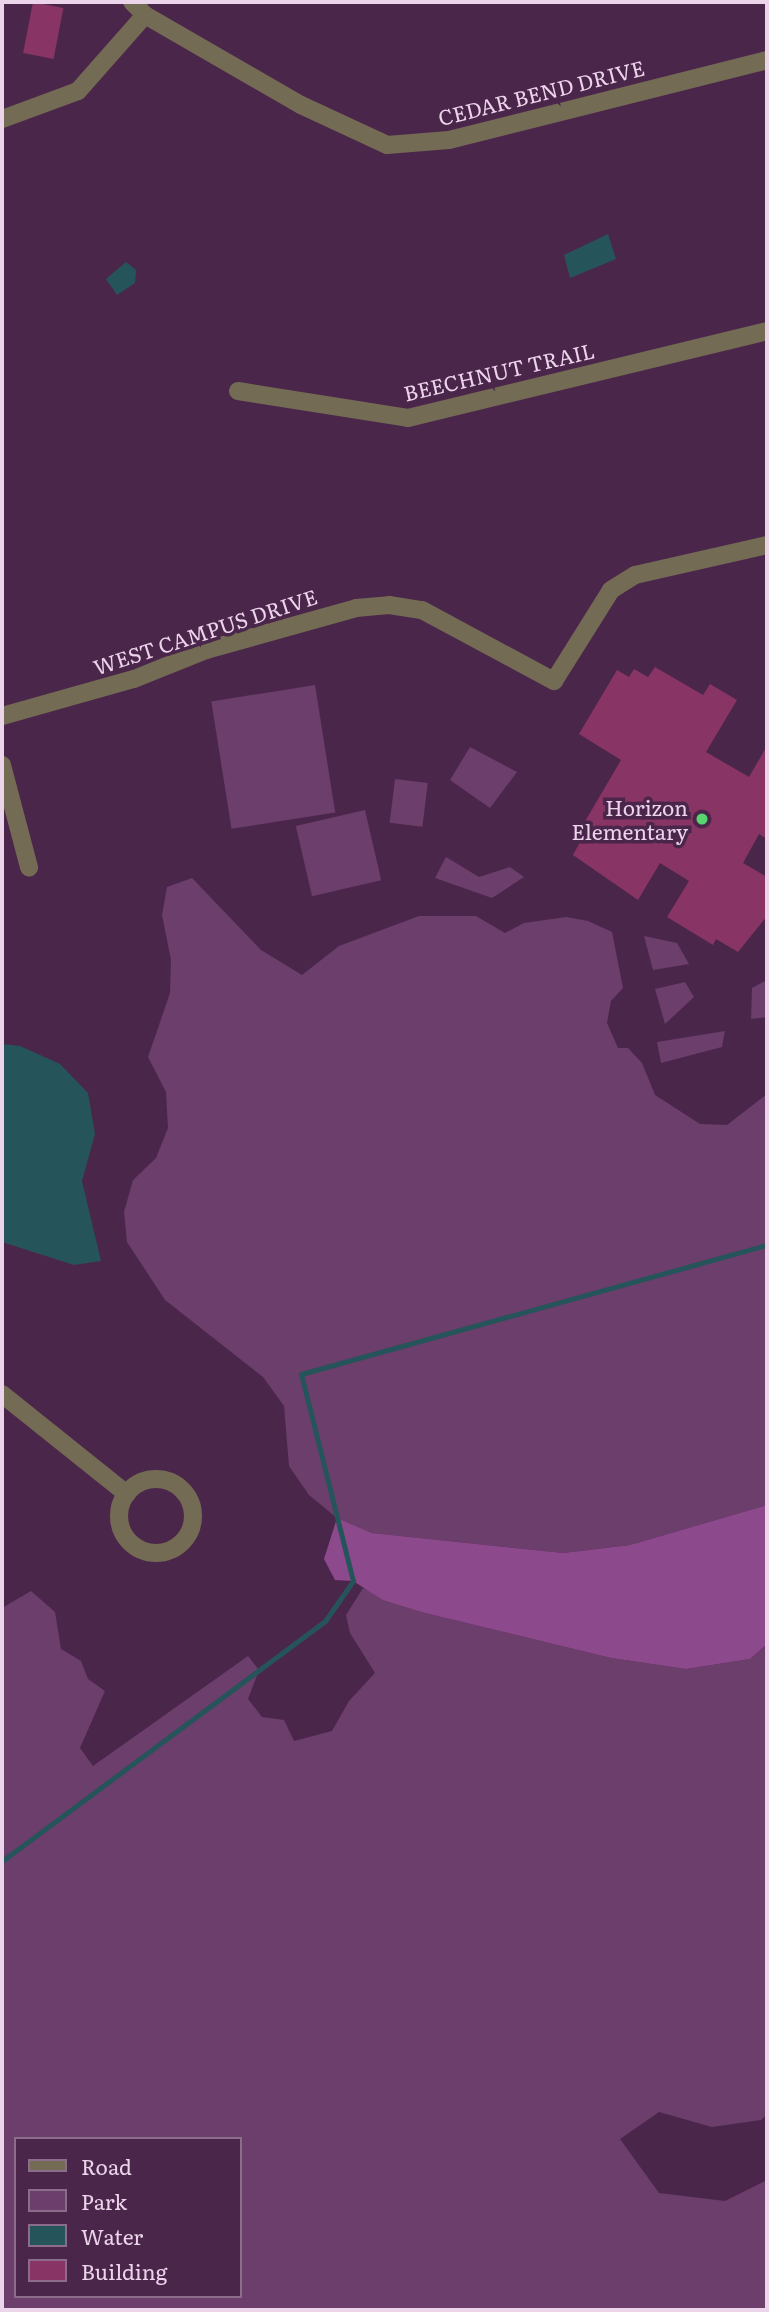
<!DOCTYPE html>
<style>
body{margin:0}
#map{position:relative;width:769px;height:2312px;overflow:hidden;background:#4b264b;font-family:Literata,serif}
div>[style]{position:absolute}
.green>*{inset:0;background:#6c3e6b;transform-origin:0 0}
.forest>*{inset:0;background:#8c498c}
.water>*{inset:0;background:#26545b}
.stream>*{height:5px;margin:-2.5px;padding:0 2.5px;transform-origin:2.5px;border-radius:2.5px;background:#26545b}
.building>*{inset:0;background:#883465;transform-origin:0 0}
.street>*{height:18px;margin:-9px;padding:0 9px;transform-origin:9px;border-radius:9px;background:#746b54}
.street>.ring{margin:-9px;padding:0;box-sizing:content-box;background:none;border:18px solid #746b54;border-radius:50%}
.dots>*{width:19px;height:19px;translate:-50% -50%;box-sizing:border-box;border:4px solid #4b264b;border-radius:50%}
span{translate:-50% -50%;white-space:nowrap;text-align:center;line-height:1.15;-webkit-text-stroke:7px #4b264b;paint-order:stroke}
.street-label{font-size:21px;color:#ecd4eb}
.poi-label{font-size:21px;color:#ecd4eb}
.right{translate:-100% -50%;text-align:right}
.frame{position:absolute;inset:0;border:4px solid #ecd4eb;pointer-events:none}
.legend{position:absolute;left:14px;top:2137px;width:228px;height:161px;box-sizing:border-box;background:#4b264b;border:2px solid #8b6c8b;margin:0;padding:9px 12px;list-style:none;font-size:21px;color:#ecd4eb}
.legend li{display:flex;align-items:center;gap:14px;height:35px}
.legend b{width:35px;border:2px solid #8b6c8b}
</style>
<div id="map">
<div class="green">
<i style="left:315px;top:685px;width:129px;height:105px;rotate:81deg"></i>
<i style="clip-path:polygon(470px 747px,517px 772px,490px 808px,450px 780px)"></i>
<i style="left:395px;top:779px;width:33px;height:44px;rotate:7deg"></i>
<i style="left:365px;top:810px;width:72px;height:71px;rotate:77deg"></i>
<i style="clip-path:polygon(446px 857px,479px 877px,510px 867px,524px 877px,492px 898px,435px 878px)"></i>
<i style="clip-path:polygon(192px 878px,261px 950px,302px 975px,339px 946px,419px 916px,476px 916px,505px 933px,524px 923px,566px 917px,588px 921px,612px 932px,623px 988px,611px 1001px,607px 1023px,618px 1048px,628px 1048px,642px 1063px,655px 1095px,700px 1124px,727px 1125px,767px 1094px,767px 1505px,630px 1545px,563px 1553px,372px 1533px,337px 1518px,309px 1495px,289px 1466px,284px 1406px,263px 1377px,165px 1300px,127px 1242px,124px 1212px,133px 1180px,156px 1158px,168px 1128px,166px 1092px,148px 1057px,170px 993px,171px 960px,162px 915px,167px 887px)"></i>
<i style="clip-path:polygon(644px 936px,677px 943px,689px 964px,653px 970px)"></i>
<i style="clip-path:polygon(767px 980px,767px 1017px,751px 1019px,752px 988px)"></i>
<i style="clip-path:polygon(685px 982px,694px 997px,665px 1024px,655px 989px)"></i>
<i style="clip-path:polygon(725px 1031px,722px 1047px,661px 1063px,657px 1042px)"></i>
<i style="clip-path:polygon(evenodd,363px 1588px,425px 1613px,611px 1658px,686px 1669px,750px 1659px,767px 1644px,767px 2114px,761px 2120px,712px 2127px,659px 2112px,620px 2139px,659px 2193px,725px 2201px,767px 2180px,767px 2310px,2px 2310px,2px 1608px,31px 1591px,55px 1612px,61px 1649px,81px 1661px,88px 1679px,105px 1691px,80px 1748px,93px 1766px,248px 1656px,259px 1670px,248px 1699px,262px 1717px,284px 1720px,294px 1741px,332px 1731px,349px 1701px,375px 1673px,350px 1633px,346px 1615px,363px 1588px,16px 2139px,240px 2139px,240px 2296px,16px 2296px,16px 2139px)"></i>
</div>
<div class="forest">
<i style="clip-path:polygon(767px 1505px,767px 1644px,750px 1659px,686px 1669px,611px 1658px,425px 1613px,383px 1600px,353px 1581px,335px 1580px,324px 1559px,337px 1518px,372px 1533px,563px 1553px,630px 1545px)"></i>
</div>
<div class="water">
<i style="clip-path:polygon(608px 234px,616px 259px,570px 278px,564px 255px)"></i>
<i style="clip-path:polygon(126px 262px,136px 270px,135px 283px,117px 295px,106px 279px)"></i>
<i style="clip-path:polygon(2px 1044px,20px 1046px,60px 1064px,88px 1093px,95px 1134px,82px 1181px,101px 1261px,74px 1265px,2px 1242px)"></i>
</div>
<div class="stream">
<i style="left:2px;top:1861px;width:402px;rotate:-36.6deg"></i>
<i style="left:325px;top:1621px;width:49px;rotate:-55deg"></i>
<i style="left:353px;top:1581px;width:213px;rotate:-104.1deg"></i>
<i style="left:301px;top:1374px;width:484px;rotate:-15.5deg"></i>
</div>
<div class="building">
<i style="left:33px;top:2px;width:31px;height:52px;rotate:11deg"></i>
<i style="clip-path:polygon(655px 667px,703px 695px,710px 684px,737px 700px,706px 752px,749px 777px,767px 746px,767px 839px,759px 834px,743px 863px,767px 877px,767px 916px,738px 952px,716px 939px,713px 945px,667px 917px,689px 881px,660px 863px,638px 900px,573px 855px,585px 833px,580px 830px,621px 760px,579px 734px,617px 670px,629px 677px,634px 669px,648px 677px)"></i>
</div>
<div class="street">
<i style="left:132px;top:2px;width:18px;rotate:45deg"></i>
<i style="left:145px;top:15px;width:180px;rotate:30deg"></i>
<i style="left:301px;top:105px;width:95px;rotate:24.9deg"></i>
<i style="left:387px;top:145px;width:62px;rotate:-4.6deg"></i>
<i style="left:449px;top:140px;width:328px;rotate:-14.1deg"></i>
<i style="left:2px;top:119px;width:81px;rotate:-20.2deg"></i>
<i style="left:78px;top:91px;width:101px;rotate:-48.6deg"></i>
<i style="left:238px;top:391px;width:172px;rotate:9deg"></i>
<i style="left:408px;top:418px;width:369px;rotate:-13.6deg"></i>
<i style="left:2px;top:716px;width:137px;rotate:-15.7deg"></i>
<i style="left:134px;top:679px;width:78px;rotate:-21.9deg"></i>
<i style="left:206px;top:650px;width:156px;rotate:-15.6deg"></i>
<i style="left:356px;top:608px;width:33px;rotate:-5deg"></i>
<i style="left:389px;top:605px;width:33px;rotate:9deg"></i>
<i style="left:422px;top:610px;width:150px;rotate:28.3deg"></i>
<i style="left:554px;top:681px;width:107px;rotate:-57.9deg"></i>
<i style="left:611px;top:590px;width:28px;rotate:-32deg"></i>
<i style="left:635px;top:575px;width:135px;rotate:-12.8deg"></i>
<i style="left:2px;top:765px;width:106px;rotate:75.2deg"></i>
<i style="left:2px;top:1394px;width:160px;rotate:38.7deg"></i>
<i class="ring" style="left:119px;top:1479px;width:56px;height:56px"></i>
</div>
<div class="dots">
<i style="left:702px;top:819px;background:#59d56f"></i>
</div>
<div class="street-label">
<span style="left:541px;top:92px;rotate:-14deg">CEDAR BEND DRIVE</span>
<span style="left:499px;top:371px;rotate:-13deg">BEECHNUT TRAIL</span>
<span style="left:205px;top:631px;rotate:-18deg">WEST CAMPUS DRIVE</span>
</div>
<div class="poi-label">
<span class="right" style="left:688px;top:819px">Horizon<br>Elementary</span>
</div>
<div class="frame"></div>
<ul class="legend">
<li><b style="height:9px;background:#746b54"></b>Road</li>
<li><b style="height:19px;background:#6c3e6b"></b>Park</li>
<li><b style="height:19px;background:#26545b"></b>Water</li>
<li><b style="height:19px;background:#883465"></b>Building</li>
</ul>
</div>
